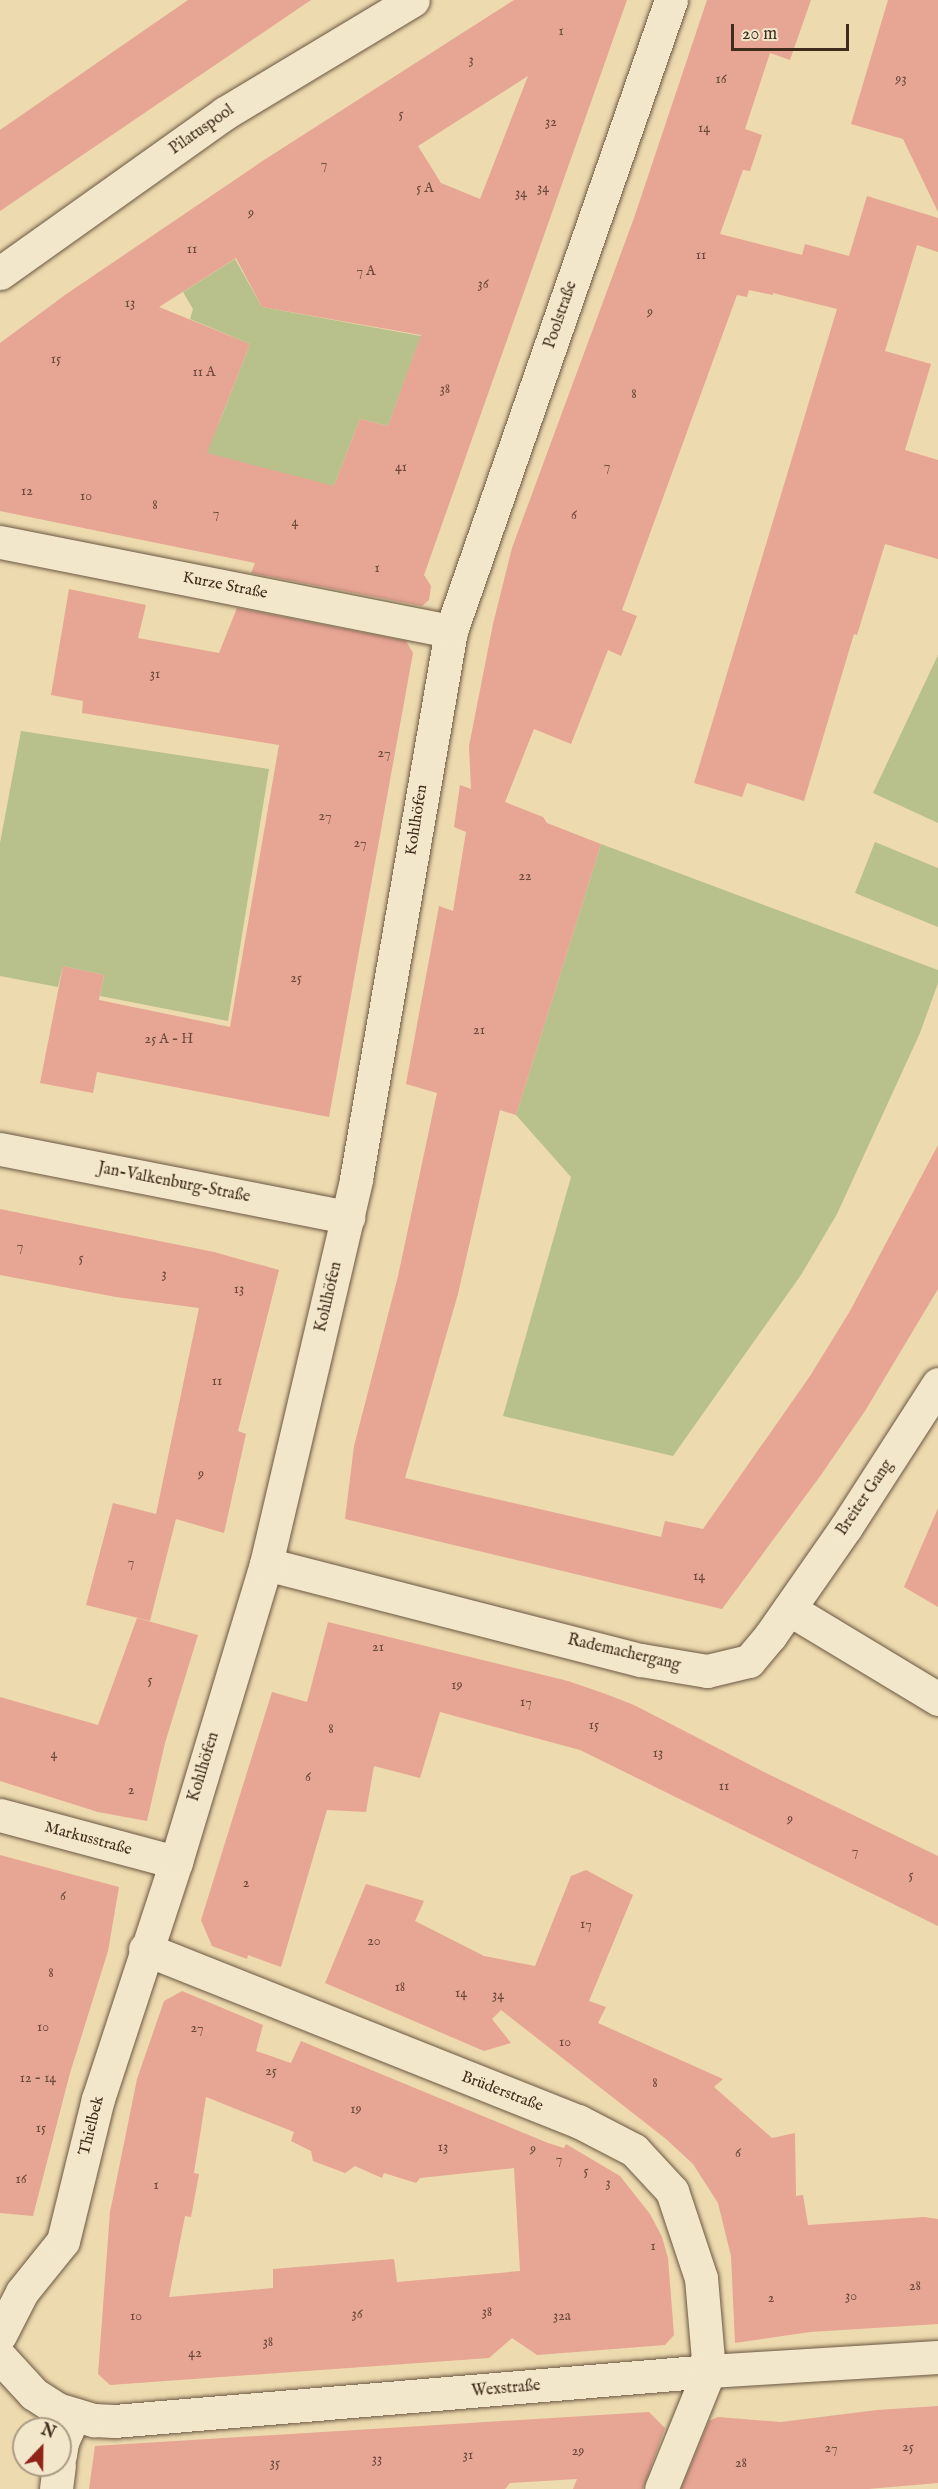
<!DOCTYPE html>
<meta charset="utf-8">
<style>
body{margin:0}
#map{position:relative;width:938px;height:2489px;overflow:hidden;background:#eddaaf;font-family:"IM FELL English",serif}
div>[style]{position:absolute}
.green>*{inset:0;background:#b8c08b}
.building>*{inset:0;background:#e7a594}
.roads{filter:drop-shadow(0 0 2px #6b5842) drop-shadow(0 0 2px #6b5842)}
.street>*{height:33px;margin:-16.5px;padding:0 16.5px;transform-origin:16.5px;border-radius:16.5px;background:#f3e7cb}
span{translate:-50% -50%;white-space:nowrap;text-align:center;line-height:1.15;-webkit-text-stroke:6px #f3e7cb;paint-order:stroke}
.number-label{font-size:14px;color:#6a4a3b}
.number-label span{-webkit-text-stroke-width:0}
.street-label{font-size:16px;color:#402c1d}
.north{position:absolute;left:12px;top:2417px;width:60px;height:60px;box-sizing:border-box;background:#f3e7cb;border:2px solid #ab9c85;border-radius:50%;rotate:22deg;font-size:16px;font-weight:700;line-height:24px;text-align:center;color:#402c1d}
.north::after{content:'';display:block;margin:auto;width:21px;height:27px;background:#8f2418;clip-path:polygon(50% 0,100% 100%,50% 72%,0 100%)}
.scale{position:absolute;left:731px;top:24px;width:118px;height:27px;box-sizing:border-box;border:3px solid #402c1d;border-top:0;padding-left:8px;font-size:18px;line-height:21px;white-space:nowrap;color:#402c1d;-webkit-text-stroke:4px #f3e7cb;paint-order:stroke}
</style>
<div id="map">
<div class="green">
<i style="clip-path:polygon(235px 259px,262px 307px,421px 336px,388px 426px,360px 419px,334px 486px,0 421px,219px 423px,250px 344px,190px 319px,193px 309px,183px 292px)"></i>
<i style="clip-path:polygon(938px 655px,938px 823px,873px 793px)"></i>
<i style="clip-path:polygon(21px 731px,269px 769px,228px 1021px,100px 996px,104px 975px,63px 966px,58px 987px,0 976px,0 843px)"></i>
<i style="clip-path:polygon(875px 842px,938px 868px,938px 927px,855px 893px)"></i>
<i style="clip-path:polygon(601px 844px,938px 970px,938px 983px,920px 1033px,837px 1214px,801px 1275px,673px 1456px,503px 1416px,571px 1177px,516px 1115px)"></i>
</div>
<div class="building">
<i style="clip-path:polygon(188px 0,311px 0,0 211px,0 130px)"></i>
<i style="clip-path:polygon(evenodd,514px 0,627px 0,429px 561px,424px 575px,431px 586px,429px 600px,422px 606px,251px 573px,255px 563px,0 511px,0 343px,65px 295px,264px 160px,514px 0,528px 76px,480px 199px,441px 183px,418px 146px,528px 76px,514px 0,236px 258px,262px 307px,421px 335px,388px 426px,360px 419px,334px 486px,207px 453px,250px 344px,159px 307px,236px 258px)"></i>
<i style="clip-path:polygon(707px 0,811px 0,790px 60px,770px 53px,745px 129px,762px 135px,750px 171px,743px 170px,720px 234px,802px 255px,805px 244px,849px 256px,867px 196px,938px 218px,938px 252px,917px 245px,885px 351px,931px 364px,905px 450px,938px 460px,938px 559px,885px 544px,857px 635px,854px 634px,804px 801px,747px 783px,742px 797px,694px 783px,837px 309px,773px 293px,773px 295px,749px 290px,747px 297px,737px 295px,622px 610px,637px 616px,621px 656px,608px 650px,571px 744px,534px 729px,505px 802px,543px 817px,547px 823px,601px 844px,516px 1115px,500px 1110px,458px 1294px,405px 1478px,661px 1537px,665px 1521px,703px 1529px,810px 1376px,850px 1311px,938px 1145px,938px 1289px,865px 1411px,821px 1475px,722px 1609px,345px 1519px,354px 1446px,398px 1276px,437px 1093px,406px 1084px,439px 906px,453px 911px,466px 832px,454px 827px,460px 785px,471px 789px,469px 746px,493px 624px,512px 548px,634px 218px)"></i>
<i style="clip-path:polygon(888px 0,938px 0,938px 212px,903px 139px,851px 124px)"></i>
<i style="clip-path:polygon(69px 589px,146px 605px,138px 638px,219px 653px,237px 608px,406px 641px,413px 653px,329px 1117px,97px 1072px,93px 1093px,40px 1083px,63px 966px,104px 975px,99px 1000px,230px 1027px,279px 745px,82px 713px,83px 701px,51px 695px)"></i>
<i style="clip-path:polygon(0 1209px,214px 1252px,279px 1270px,238px 1431px,246px 1434px,224px 1533px,176px 1519px,150px 1621px,86px 1605px,113px 1503px,168px 1517px,156px 1514px,199px 1308px,116px 1297px,0 1275px)"></i>
<i style="clip-path:polygon(938px 1508px,938px 1607px,904px 1587px)"></i>
<i style="clip-path:polygon(137px 1618px,198px 1635px,165px 1743px,147px 1821px,98px 1812px,0 1781px,0 1697px,98px 1725px)"></i>
<i style="clip-path:polygon(328px 1622px,568px 1681px,603px 1693px,634px 1705px,770px 1775px,938px 1856px,938px 1926px,580px 1750px,440px 1712px,420px 1778px,374px 1766px,366px 1812px,327px 1810px,281px 1967px,248px 1955px,247px 1959px,212px 1946px,201px 1920px,272px 1692px,307px 1702px)"></i>
<i style="clip-path:polygon(0 1855px,119px 1887px,108px 1951px,70px 2073px,33px 2216px,0 2213px)"></i>
<i style="clip-path:polygon(586px 1870px,633px 1895px,589px 2001px,606px 2007px,598px 2023px,723px 2079px,714px 2087px,772px 2138px,795px 2133px,796px 2196px,803px 2195px,808px 2225px,924px 2217px,938px 2219px,938px 2324px,810px 2332px,735px 2343px,731px 2256px,718px 2203px,693px 2164px,666px 2139px,501px 2010px,492px 2019px,511px 2043px,484px 2051px,325px 1983px,366px 1884px,424px 1901px,415px 1921px,484px 1956px,535px 1966px,571px 1876px)"></i>
<i style="clip-path:polygon(evenodd,182px 1991px,263px 2025px,256px 2051px,291px 2063px,301px 2041px,548px 2143px,564px 2148px,566px 2144px,620px 2176px,650px 2214px,662px 2237px,668px 2258px,674px 2335px,665px 2345px,537px 2355px,512px 2338px,489px 2358px,110px 2385px,98px 2374px,110px 2212px,137px 2079px,164px 2001px,182px 1991px,206px 2097px,294px 2132px,291px 2141px,311px 2151px,313px 2161px,345px 2173px,355px 2166px,382px 2178px,384px 2173px,416px 2183px,420px 2178px,514px 2168px,520px 2271px,397px 2282px,394px 2259px,273px 2269px,273px 2288px,169px 2297px,185px 2216px,191px 2217px,199px 2174px,194px 2173px,206px 2097px)"></i>
<i style="clip-path:polygon(938px 2406px,938px 2483px,868px 2489px,681px 2489px,709px 2421px,718px 2417px,781px 2422px,877px 2410px)"></i>
<i style="clip-path:polygon(649px 2412px,665px 2428px,643px 2489px,573px 2489px,577px 2479px,510px 2483px,505px 2489px,89px 2489px,95px 2446px)"></i>
</div>
<div class="roads">
<div class="street">
<i style="left:0;top:273px;width:276px;rotate:-35.4deg"></i>
<i style="left:225px;top:113px;width:219px;rotate:-31deg"></i>
<i style="left:0;top:542px;width:460px;rotate:11.2deg"></i>
<i style="left:0;top:1149px;width:355px;rotate:11.1deg"></i>
<i style="left:266px;top:1564px;width:387px;rotate:14.4deg"></i>
<i style="left:641px;top:1660px;width:67px;rotate:9.5deg"></i>
<i style="left:707px;top:1671px;width:43px;rotate:-13.4deg"></i>
<i style="left:749px;top:1661px;width:33px;rotate:-50deg"></i>
<i style="left:770px;top:1636px;width:133px;rotate:-55.1deg"></i>
<i style="left:846px;top:1527px;width:170px;rotate:-57.2deg"></i>
<i style="left:789px;top:1609px;width:174px;rotate:31.1deg"></i>
<i style="left:0;top:1815px;width:182px;rotate:15deg"></i>
<i style="left:145px;top:1949px;width:466px;rotate:21.7deg"></i>
<i style="left:578px;top:2121px;width:63px;rotate:27.4deg"></i>
<i style="left:634px;top:2150px;width:56px;rotate:47.2deg"></i>
<i style="left:672px;top:2191px;width:92px;rotate:71.6deg"></i>
<i style="left:701px;top:2278px;width:93px;rotate:85.1deg"></i>
<i style="left:709px;top:2371px;width:127px;rotate:112.1deg"></i>
<i style="left:0;top:2335px;width:48px;rotate:-62.9deg"></i>
<i style="left:22px;top:2292px;width:65px;rotate:-51.2deg"></i>
<i style="left:63px;top:2241px;width:146px;rotate:-76.2deg"></i>
<i style="left:98px;top:2099px;width:250px;rotate:-71.8deg"></i>
<i style="left:176px;top:1862px;width:311px;rotate:-73.2deg"></i>
<i style="left:266px;top:1564px;width:395px;rotate:-76.8deg"></i>
<i style="left:356px;top:1179px;width:556px;rotate:-80.17deg"></i>
<i style="left:451px;top:631px;width:668px;rotate:-70.78deg"></i>
<i style="left:0;top:2357px;width:50px;rotate:47.4deg"></i>
<i style="left:34px;top:2394px;width:27px;rotate:33deg"></i>
<i style="left:57px;top:2409px;width:39px;rotate:17deg"></i>
<i style="left:94px;top:2420px;width:20px;rotate:3deg"></i>
<i style="left:114px;top:2421px;width:597px;rotate:-4.8deg"></i>
<i style="left:709px;top:2371px;width:229px;rotate:-3.5deg"></i>
<i style="left:60px;top:2455px;width:13px;rotate:-81deg"></i>
<i style="left:62px;top:2442px;width:30px;rotate:-66deg"></i>
<i style="left:56px;top:2489px;width:24px;rotate:-83deg"></i>
</div>
</div>
<div class="number-label">
<span style="left:561px;top:31px">1</span>
<span style="left:471px;top:60px">3</span>
<span style="left:721px;top:79px">16</span>
<span style="left:901px;top:79px">93</span>
<span style="left:401px;top:114px">5</span>
<span style="left:551px;top:122px">32</span>
<span style="left:704px;top:128px">14</span>
<span style="left:324px;top:164px">7</span>
<span style="left:425px;top:188px">5 A</span>
<span style="left:543px;top:188px">34</span>
<span style="left:521px;top:193px">34</span>
<span style="left:251px;top:213px">9</span>
<span style="left:192px;top:249px">11</span>
<span style="left:701px;top:255px">11</span>
<span style="left:366px;top:271px">7 A</span>
<span style="left:483px;top:284px">36</span>
<span style="left:130px;top:303px">13</span>
<span style="left:650px;top:312px">9</span>
<span style="left:56px;top:359px">15</span>
<span style="left:204px;top:372px">11 A</span>
<span style="left:445px;top:389px">38</span>
<span style="left:634px;top:394px">8</span>
<span style="left:607px;top:466px">7</span>
<span style="left:401px;top:467px">41</span>
<span style="left:27px;top:491px">12</span>
<span style="left:86px;top:496px">10</span>
<span style="left:155px;top:505px">8</span>
<span style="left:216px;top:513px">7</span>
<span style="left:574px;top:515px">6</span>
<span style="left:295px;top:522px">4</span>
<span style="left:377px;top:568px">1</span>
<span style="left:155px;top:674px">31</span>
<span style="left:384px;top:753px">27</span>
<span style="left:325px;top:816px">27</span>
<span style="left:360px;top:843px">27</span>
<span style="left:525px;top:876px">22</span>
<span style="left:296px;top:978px">25</span>
<span style="left:479px;top:1030px">21</span>
<span style="left:169px;top:1039px">25 A - H</span>
<span style="left:20px;top:1246px">7</span>
<span style="left:81px;top:1258px">5</span>
<span style="left:164px;top:1274px">3</span>
<span style="left:239px;top:1289px">13</span>
<span style="left:217px;top:1381px">11</span>
<span style="left:201px;top:1474px">9</span>
<span style="left:131px;top:1562px">7</span>
<span style="left:699px;top:1576px">14</span>
<span style="left:378px;top:1647px">21</span>
<span style="left:150px;top:1680px">5</span>
<span style="left:457px;top:1685px">19</span>
<span style="left:526px;top:1702px">17</span>
<span style="left:594px;top:1725px">15</span>
<span style="left:331px;top:1729px">8</span>
<span style="left:658px;top:1753px">13</span>
<span style="left:54px;top:1754px">4</span>
<span style="left:308px;top:1777px">6</span>
<span style="left:724px;top:1786px">11</span>
<span style="left:131px;top:1790px">2</span>
<span style="left:790px;top:1819px">9</span>
<span style="left:855px;top:1851px">7</span>
<span style="left:911px;top:1875px">5</span>
<span style="left:246px;top:1883px">2</span>
<span style="left:63px;top:1896px">6</span>
<span style="left:586px;top:1924px">17</span>
<span style="left:374px;top:1941px">20</span>
<span style="left:51px;top:1973px">8</span>
<span style="left:400px;top:1987px">18</span>
<span style="left:461px;top:1993px">14</span>
<span style="left:498px;top:1995px">34</span>
<span style="left:43px;top:2027px">10</span>
<span style="left:197px;top:2028px">27</span>
<span style="left:565px;top:2042px">10</span>
<span style="left:271px;top:2071px">25</span>
<span style="left:38px;top:2078px">12 - 14</span>
<span style="left:655px;top:2083px">8</span>
<span style="left:356px;top:2109px">19</span>
<span style="left:41px;top:2128px">15</span>
<span style="left:443px;top:2147px">13</span>
<span style="left:533px;top:2149px">9</span>
<span style="left:738px;top:2153px">6</span>
<span style="left:559px;top:2159px">7</span>
<span style="left:586px;top:2171px">5</span>
<span style="left:21px;top:2179px">16</span>
<span style="left:608px;top:2183px">3</span>
<span style="left:156px;top:2185px">1</span>
<span style="left:653px;top:2246px">1</span>
<span style="left:915px;top:2286px">28</span>
<span style="left:851px;top:2296px">30</span>
<span style="left:771px;top:2298px">2</span>
<span style="left:487px;top:2312px">38</span>
<span style="left:357px;top:2314px">36</span>
<span style="left:136px;top:2316px">10</span>
<span style="left:562px;top:2316px">32a</span>
<span style="left:268px;top:2342px">38</span>
<span style="left:195px;top:2353px">42</span>
<span style="left:908px;top:2447px">25</span>
<span style="left:831px;top:2448px">27</span>
<span style="left:578px;top:2451px">29</span>
<span style="left:468px;top:2455px">31</span>
<span style="left:377px;top:2459px">33</span>
<span style="left:275px;top:2463px">35</span>
<span style="left:741px;top:2463px">28</span>
</div>
<div class="street-label">
<span style="left:202px;top:130px;rotate:-35deg">Pilatuspool</span>
<span style="left:561px;top:315px;rotate:-71deg">Poolstraße</span>
<span style="left:225px;top:586px;rotate:11deg">Kurze Straße</span>
<span style="left:417px;top:820px;rotate:-81deg">Kohlhöfen</span>
<span style="left:174px;top:1183px;rotate:11deg">Jan-Valkenburg-Straße</span>
<span style="left:329px;top:1297px;rotate:-77deg">Kohlhöfen</span>
<span style="left:865px;top:1498px;rotate:-56deg">Breiter Gang</span>
<span style="left:624px;top:1653px;rotate:13deg">Rademachergang</span>
<span style="left:204px;top:1767px;rotate:-73deg">Kohlhöfen</span>
<span style="left:88px;top:1839px;rotate:15deg">Markusstraße</span>
<span style="left:502px;top:2092px;rotate:21deg">Brüderstraße</span>
<span style="left:92px;top:2126px;rotate:-76deg">Thielbek</span>
<span style="left:506px;top:2389px;rotate:-5deg">Wexstraße</span>
</div>
<div class="north">N</div>
<div class="scale">20 m</div>
</div>
